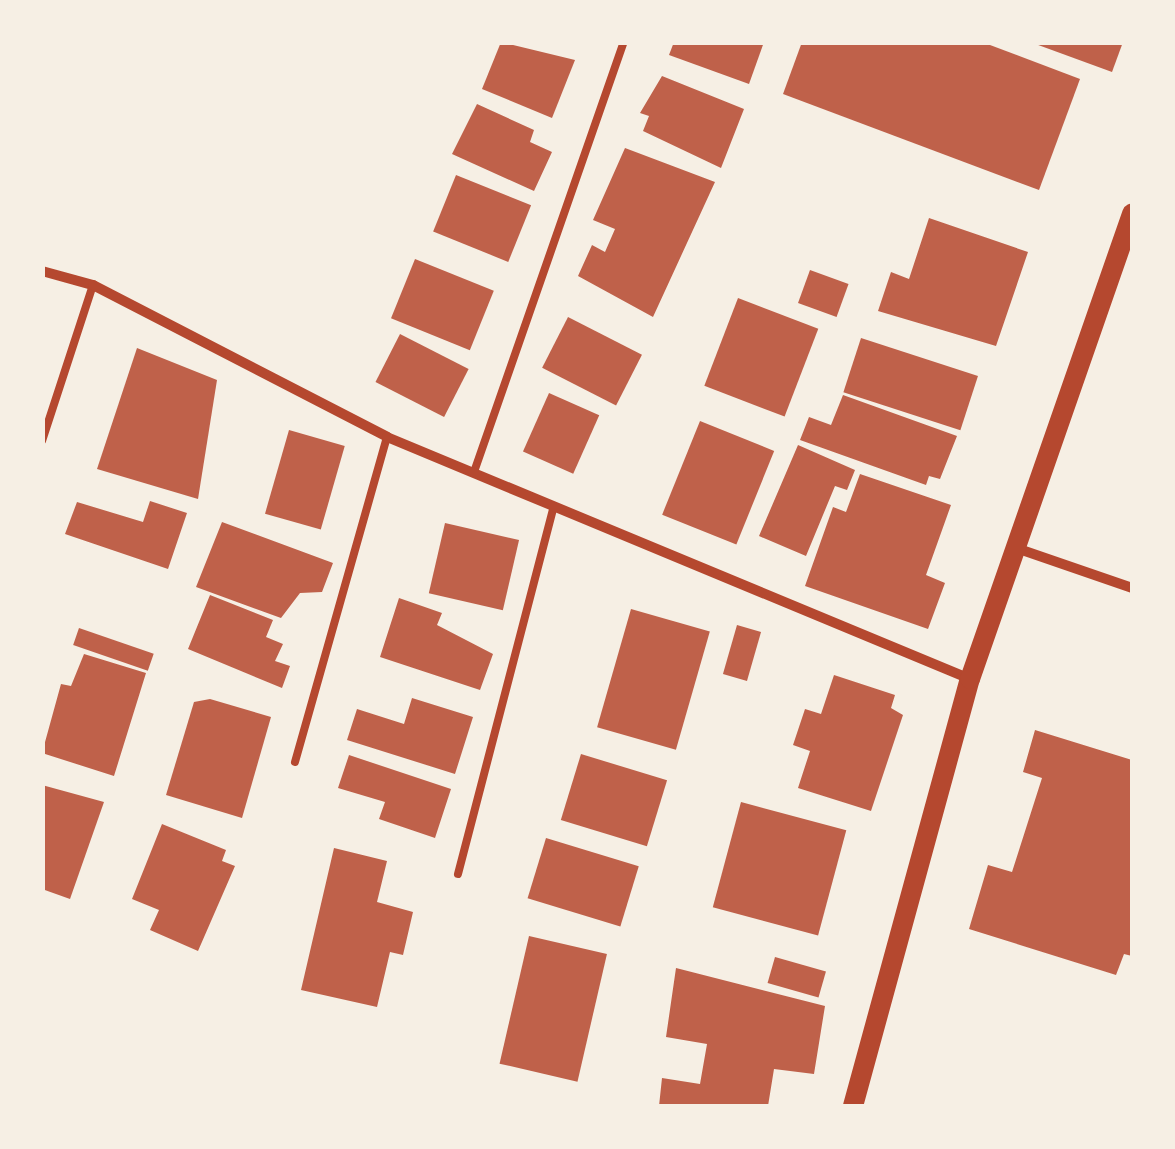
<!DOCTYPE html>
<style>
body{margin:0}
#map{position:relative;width:1175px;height:1149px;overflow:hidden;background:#f6efe4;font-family:"DejaVu Sans",sans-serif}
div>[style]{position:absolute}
.building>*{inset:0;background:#bf614a;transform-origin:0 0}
.service>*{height:8px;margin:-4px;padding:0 4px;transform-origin:4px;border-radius:4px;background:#b5482f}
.minor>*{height:10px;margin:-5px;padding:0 5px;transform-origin:5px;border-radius:5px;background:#b5482f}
.secondary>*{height:20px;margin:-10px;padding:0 10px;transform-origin:10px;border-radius:10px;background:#b5482f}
span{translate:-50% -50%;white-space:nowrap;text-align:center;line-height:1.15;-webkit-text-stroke:10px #f6efe4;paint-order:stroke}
.frame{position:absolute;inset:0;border:45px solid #f6efe4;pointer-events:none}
</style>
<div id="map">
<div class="building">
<i style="clip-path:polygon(501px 42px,575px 60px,552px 118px,482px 89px)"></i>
<i style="clip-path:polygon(674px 42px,764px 42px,749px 84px,669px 55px)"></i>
<i style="clip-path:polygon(802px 42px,982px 42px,1080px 79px,1039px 190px,783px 94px)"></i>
<i style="clip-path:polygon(1030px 42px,1123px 42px,1112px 72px)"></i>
<i style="clip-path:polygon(662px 76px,744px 109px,721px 168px,643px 131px,649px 116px,640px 113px)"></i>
<i style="clip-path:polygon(477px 104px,534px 130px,530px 142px,552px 152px,534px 191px,452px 154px)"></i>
<i style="clip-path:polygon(625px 148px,715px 182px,653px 317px,578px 276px,592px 245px,605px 252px,615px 229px,593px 220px)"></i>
<i style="left:456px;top:175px;width:81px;height:61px;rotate:22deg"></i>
<i style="clip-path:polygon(929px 218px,1028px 252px,996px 346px,878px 311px,891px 272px,909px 279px)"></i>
<i style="left:415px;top:259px;width:85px;height:64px;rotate:22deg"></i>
<i style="left:810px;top:270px;width:41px;height:35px;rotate:20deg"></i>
<i style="left:738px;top:298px;width:86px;height:94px;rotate:21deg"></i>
<i style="left:568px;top:317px;width:83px;height:57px;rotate:27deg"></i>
<i style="left:400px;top:334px;width:77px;height:54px;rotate:27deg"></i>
<i style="left:861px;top:338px;width:123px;height:57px;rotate:18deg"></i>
<i style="clip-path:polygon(137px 348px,217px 380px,198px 499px,97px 469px)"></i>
<i style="left:549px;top:393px;width:55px;height:64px;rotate:24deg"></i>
<i style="clip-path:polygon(843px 395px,957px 436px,940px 479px,929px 476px,926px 485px,800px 440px,809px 417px,831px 425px)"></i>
<i style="left:700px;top:421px;width:80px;height:101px;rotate:22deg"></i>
<i style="left:289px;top:430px;width:58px;height:87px;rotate:16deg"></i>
<i style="clip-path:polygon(798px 445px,855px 470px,847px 490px,835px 486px,806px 556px,759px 536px)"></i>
<i style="clip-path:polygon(860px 474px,951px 505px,926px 575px,945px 583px,928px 629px,805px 586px,833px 507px,846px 512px)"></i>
<i style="clip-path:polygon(150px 501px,187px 513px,168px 569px,65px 534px,77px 502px,143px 522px)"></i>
<i style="clip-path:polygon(222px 522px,333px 563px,322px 592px,300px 593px,281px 618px,196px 587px)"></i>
<i style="left:445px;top:523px;width:76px;height:72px;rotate:13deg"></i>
<i style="clip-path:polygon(210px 595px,273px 620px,266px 637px,283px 644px,275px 661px,290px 666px,282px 688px,188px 649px)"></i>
<i style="clip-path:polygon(399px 598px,442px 613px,437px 625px,493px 654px,480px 690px,380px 657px)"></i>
<i style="left:631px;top:609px;width:82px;height:123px;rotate:16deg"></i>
<i style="left:737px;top:625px;width:25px;height:51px;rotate:16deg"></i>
<i style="left:79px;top:628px;width:79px;height:18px;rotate:19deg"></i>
<i style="clip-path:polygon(84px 654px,146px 673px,114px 776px,42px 753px,61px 684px,71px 686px)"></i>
<i style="clip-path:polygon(834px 675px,895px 695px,891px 708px,903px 715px,871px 811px,798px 788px,810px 751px,793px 745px,805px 709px,821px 714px)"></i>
<i style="clip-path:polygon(412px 698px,473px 717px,455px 774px,347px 740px,357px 709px,404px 724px)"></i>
<i style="clip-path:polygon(210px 699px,271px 717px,242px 818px,166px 795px,194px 702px)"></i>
<i style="clip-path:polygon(1035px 730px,1132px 760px,1132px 956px,1124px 954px,1116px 975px,969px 929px,988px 865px,1012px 872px,1042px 778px,1023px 772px)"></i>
<i style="left:581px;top:754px;width:90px;height:69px;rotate:17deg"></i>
<i style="clip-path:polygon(349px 755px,451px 789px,435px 838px,379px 819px,385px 802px,338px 788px)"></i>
<i style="clip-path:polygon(42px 785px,104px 802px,70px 899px,42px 889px)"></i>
<i style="left:741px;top:802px;width:109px;height:109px;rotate:15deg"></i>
<i style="clip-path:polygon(162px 824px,226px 850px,222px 861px,235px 866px,198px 951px,150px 930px,159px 910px,132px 899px)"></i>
<i style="left:546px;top:838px;width:97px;height:63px;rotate:17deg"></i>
<i style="clip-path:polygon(334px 848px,387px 861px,377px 902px,413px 912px,403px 955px,390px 952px,377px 1007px,301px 990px)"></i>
<i style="left:529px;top:936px;width:80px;height:131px;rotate:13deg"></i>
<i style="left:775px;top:957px;width:53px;height:27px;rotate:16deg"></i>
<i style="clip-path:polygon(676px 968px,825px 1006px,814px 1074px,774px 1069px,768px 1106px,659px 1106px,662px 1078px,700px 1084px,707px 1044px,666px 1037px)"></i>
</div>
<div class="service">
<i style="left:42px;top:441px;width:164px;rotate:-71.9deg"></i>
<i style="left:474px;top:472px;width:455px;rotate:-70.8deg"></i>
<i style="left:295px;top:762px;width:338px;rotate:-74.2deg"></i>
<i style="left:458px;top:874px;width:380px;rotate:-75.4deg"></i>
</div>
<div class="minor">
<i style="left:42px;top:271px;width:53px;rotate:15.4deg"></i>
<i style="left:93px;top:285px;width:331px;rotate:27.3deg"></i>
<i style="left:387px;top:437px;width:631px;rotate:22.54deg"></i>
<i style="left:1016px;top:548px;width:123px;rotate:19deg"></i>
</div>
<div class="secondary">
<i style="left:853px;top:1106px;width:443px;rotate:-74.7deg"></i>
<i style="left:970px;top:679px;width:493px;rotate:-70.8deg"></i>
</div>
<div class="frame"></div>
</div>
